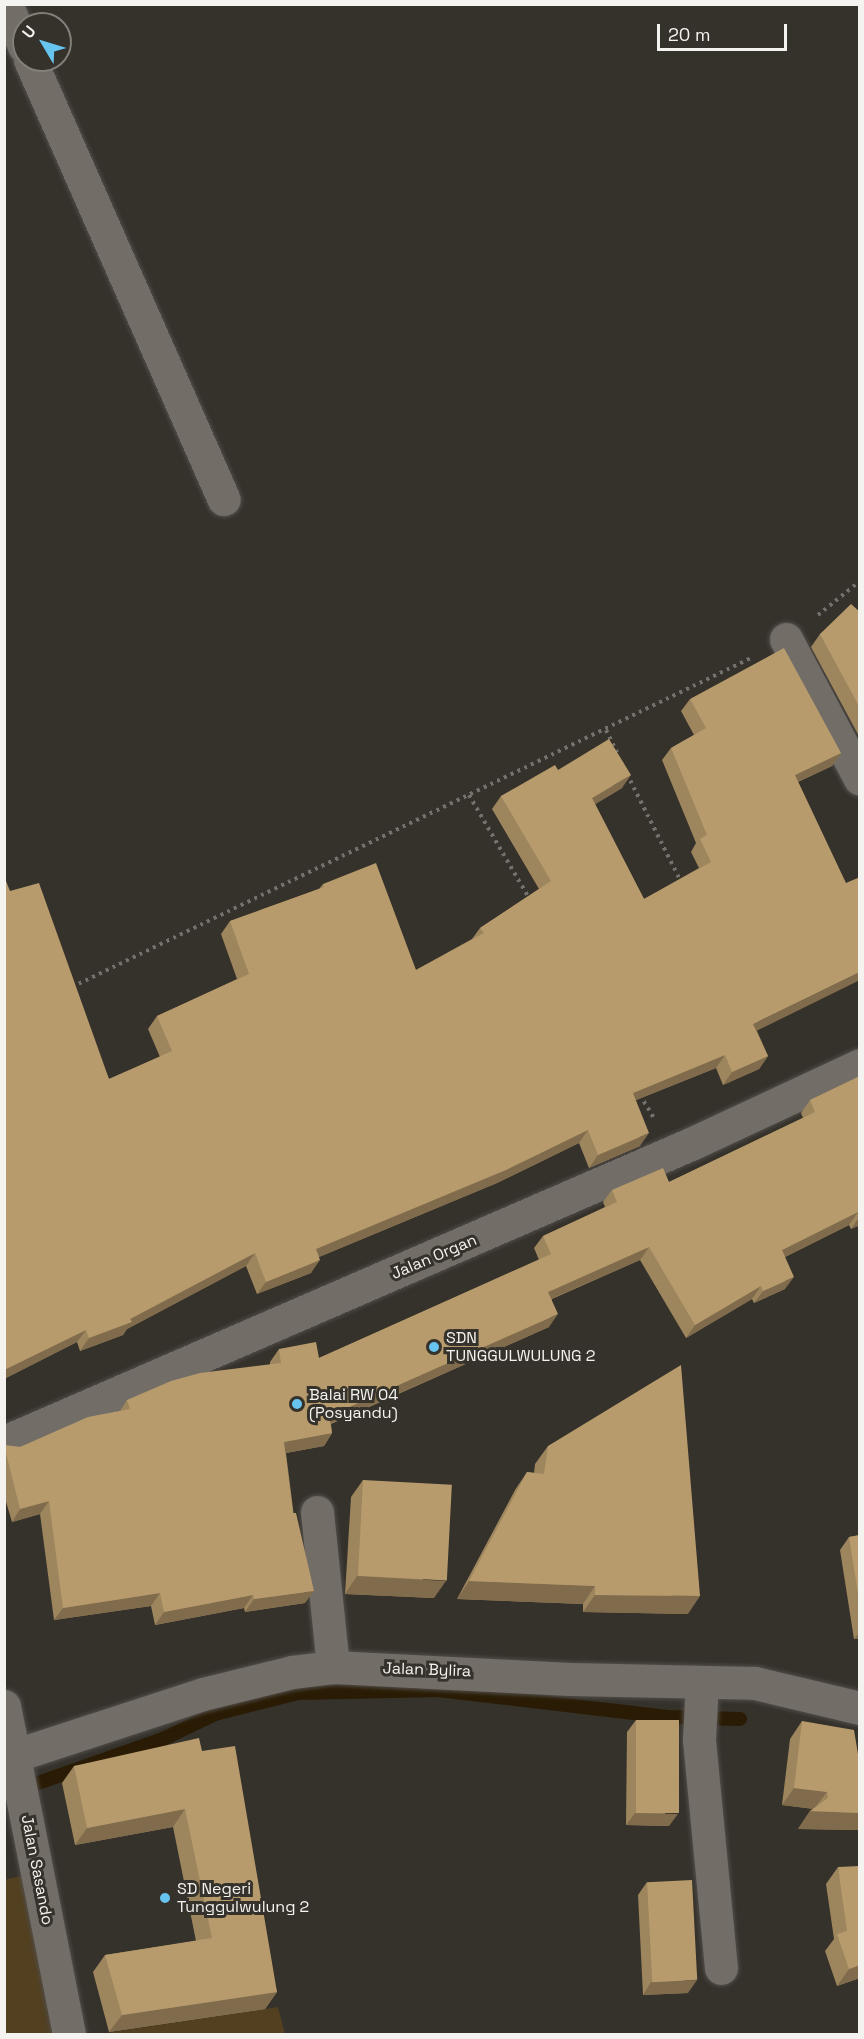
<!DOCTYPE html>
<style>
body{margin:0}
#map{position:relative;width:864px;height:2039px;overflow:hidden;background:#35312b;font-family:"Space Grotesk",sans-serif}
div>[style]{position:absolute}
.green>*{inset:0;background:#524020}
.stream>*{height:14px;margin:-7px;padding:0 7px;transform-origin:7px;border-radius:7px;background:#2a1c04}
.path>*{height:4px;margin-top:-2px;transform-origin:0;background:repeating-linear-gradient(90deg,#74706b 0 3px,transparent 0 7.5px)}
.roads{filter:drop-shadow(0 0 2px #514d49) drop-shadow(0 0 2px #514d49)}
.minor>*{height:33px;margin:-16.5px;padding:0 16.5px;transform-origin:16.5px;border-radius:16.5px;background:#726e67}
.wall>*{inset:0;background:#9d855d}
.shaded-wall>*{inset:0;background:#806c4c}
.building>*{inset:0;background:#b79b6c;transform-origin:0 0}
.dots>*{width:16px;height:16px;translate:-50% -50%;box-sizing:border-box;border:3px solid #35312b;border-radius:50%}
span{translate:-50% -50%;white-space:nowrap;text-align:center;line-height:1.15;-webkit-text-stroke:6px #35312b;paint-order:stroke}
.street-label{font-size:16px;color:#f5f3ef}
.poi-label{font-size:16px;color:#f5f3ef}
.left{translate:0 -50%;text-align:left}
.frame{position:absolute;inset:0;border:6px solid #f5f3ef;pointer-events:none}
.north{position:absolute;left:12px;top:12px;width:60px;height:60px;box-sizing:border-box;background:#35312b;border:2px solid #827f79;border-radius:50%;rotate:308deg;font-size:16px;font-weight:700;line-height:24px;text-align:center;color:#f5f3ef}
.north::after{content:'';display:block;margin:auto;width:21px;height:27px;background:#66c4ef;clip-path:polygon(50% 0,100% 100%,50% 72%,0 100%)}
.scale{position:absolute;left:657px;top:24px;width:130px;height:27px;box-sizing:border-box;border:3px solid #f5f3ef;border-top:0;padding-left:8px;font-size:18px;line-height:21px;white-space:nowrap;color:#f5f3ef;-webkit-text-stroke:4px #35312b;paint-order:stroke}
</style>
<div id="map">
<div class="green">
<i style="clip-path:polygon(25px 1875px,58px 2034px,5px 2034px,4px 1880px)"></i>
<i style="clip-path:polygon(278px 2007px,285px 2034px,100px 2034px)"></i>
</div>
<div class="stream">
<i style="left:4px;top:1795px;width:169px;rotate:-19.4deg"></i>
<i style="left:163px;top:1739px;width:58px;rotate:-25.7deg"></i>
<i style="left:215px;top:1714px;width:86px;rotate:-14.2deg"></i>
<i style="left:298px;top:1693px;width:140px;rotate:-1.2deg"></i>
<i style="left:438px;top:1690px;width:231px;rotate:6.7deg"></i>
<i style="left:667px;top:1717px;width:73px;rotate:1.6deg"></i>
</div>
<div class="path">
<i style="left:818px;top:615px;width:54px;rotate:-39deg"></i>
<i style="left:606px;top:730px;width:25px;rotate:64deg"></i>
<i style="left:627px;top:774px;width:121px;rotate:63.4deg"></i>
<i style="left:469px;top:795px;width:121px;rotate:59.8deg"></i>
<i style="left:72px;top:987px;width:755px;rotate:-25.85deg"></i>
<i style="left:640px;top:1095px;width:26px;rotate:59deg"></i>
</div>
<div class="roads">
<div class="minor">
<i style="left:6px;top:4px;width:46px;rotate:66.8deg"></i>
<i style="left:30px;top:60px;width:480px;rotate:66.2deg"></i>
<i style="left:786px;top:639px;width:158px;rotate:62.1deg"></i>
<i style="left:4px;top:1442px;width:751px;rotate:-23.46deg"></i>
<i style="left:693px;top:1143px;width:184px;rotate:-25deg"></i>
<i style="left:317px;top:1512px;width:156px;rotate:84.1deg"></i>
<i style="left:702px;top:1682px;width:58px;rotate:93deg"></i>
<i style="left:699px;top:1740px;width:229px;rotate:84.5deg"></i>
<i style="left:4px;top:1706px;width:334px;rotate:78.8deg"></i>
<i style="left:4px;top:1759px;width:209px;rotate:-18.1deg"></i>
<i style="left:203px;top:1694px;width:92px;rotate:-13.9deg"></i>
<i style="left:292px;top:1672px;width:41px;rotate:-7deg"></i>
<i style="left:333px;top:1667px;width:237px;rotate:2.9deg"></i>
<i style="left:570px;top:1679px;width:185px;rotate:1.2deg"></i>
<i style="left:755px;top:1683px;width:108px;rotate:13.4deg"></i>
</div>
</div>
<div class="wall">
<i style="clip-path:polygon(860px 612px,860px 738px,811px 647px,820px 634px)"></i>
<i style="clip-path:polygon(690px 699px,841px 753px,832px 766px,798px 782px,757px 1031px,768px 1056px,759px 1069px,723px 1085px,716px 1068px,636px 1100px,640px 1146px,589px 1168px,579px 1143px,497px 1183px,319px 1257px,311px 1273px,257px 1294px,246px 1266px,127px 1329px,123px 1335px,80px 1351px,77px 1342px,4px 1379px,4px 882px,109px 1079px,160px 1057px,148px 1029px,157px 1016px,237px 979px,221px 934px,230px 921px,319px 889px,323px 884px,416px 970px,472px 939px,480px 928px,539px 889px,492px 809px,501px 796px,558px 770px,622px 788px,595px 804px,644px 899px,699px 868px,691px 852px,696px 843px,662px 760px,671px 748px,694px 735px,681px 711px)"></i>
<i style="clip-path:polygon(860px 1076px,860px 1225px,851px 1229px,849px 1225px,785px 1257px,785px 1289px,754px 1303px,752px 1299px,686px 1338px,640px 1260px,552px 1299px,549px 1327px,331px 1424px,332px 1433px,324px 1446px,286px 1453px,305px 1603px,245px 1612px,244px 1608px,155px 1625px,151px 1606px,54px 1620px,40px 1514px,12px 1522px,4px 1495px,4px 1445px,20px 1447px,120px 1411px,127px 1400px,270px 1365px,270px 1362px,279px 1349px,319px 1358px,539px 1260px,534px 1248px,543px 1236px,605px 1207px,603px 1202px,612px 1190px,669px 1182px,803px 1118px,801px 1113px,810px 1100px)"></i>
<i style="clip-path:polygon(548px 1446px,688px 1614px,583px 1612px,583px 1604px,457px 1599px,515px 1490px,527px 1472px,534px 1473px,535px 1464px)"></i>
<i style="clip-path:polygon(363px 1480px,434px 1598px,345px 1594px,351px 1497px)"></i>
<i style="clip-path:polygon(860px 1535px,860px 1638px,854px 1639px,840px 1550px,849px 1537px)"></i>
<i style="clip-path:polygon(636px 1720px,669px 1826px,626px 1825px,627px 1732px)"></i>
<i style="clip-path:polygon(802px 1721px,860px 1766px,860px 1830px,798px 1829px,810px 1811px,814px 1809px,782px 1805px,790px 1739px)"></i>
<i style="clip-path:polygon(202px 1751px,277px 1992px,265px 2009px,109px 2032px,93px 1972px,105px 1955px,196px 1941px,173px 1827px,75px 1845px,62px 1783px,74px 1766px)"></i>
<i style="clip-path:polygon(838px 1867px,860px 1978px,837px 1986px,825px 1951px,834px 1939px,826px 1884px)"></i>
<i style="clip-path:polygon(647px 1882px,688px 1993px,643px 1995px,638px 1895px)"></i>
</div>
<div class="shaded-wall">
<i style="clip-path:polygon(841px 753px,832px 766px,786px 787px,795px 775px)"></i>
<i style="clip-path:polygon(631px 775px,622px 788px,584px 811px,592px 798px)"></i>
<i style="clip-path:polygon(860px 972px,860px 980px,744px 1037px,753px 1024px)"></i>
<i style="clip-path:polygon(725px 1055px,716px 1068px,624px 1105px,633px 1093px)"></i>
<i style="clip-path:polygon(768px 1056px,759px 1069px,723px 1085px,732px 1072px)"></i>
<i style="clip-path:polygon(588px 1130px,579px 1143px,497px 1183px,307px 1262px,316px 1249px)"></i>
<i style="clip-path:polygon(649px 1133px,640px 1146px,589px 1168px,598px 1155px)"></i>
<i style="clip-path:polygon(858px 1212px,849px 1225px,773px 1263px,782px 1250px)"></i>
<i style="clip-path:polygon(860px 1216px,860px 1225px,851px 1229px)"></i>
<i style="clip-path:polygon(649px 1247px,640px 1260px,539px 1304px,548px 1292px)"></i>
<i style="clip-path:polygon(255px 1253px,246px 1266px,127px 1329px,123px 1335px,80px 1351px,89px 1338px,130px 1319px)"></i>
<i style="clip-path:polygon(320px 1260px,311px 1273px,257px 1294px,266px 1282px)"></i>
<i style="clip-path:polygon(794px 1277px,785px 1289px,754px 1303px,763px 1291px)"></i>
<i style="clip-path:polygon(761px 1286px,752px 1299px,686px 1338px,695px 1325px)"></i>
<i style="clip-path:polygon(558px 1314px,549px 1327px,320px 1428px,329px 1416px)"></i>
<i style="clip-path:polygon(86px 1330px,77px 1342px,4px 1379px,4px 1370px)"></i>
<i style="clip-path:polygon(332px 1433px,324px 1446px,275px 1455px,284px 1442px)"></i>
<i style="clip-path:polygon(49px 1501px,40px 1514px,12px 1522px,20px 1509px)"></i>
<i style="clip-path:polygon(357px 1576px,446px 1581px,434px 1598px,345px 1594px)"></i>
<i style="clip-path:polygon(469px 1581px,595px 1586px,583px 1604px,457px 1599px)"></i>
<i style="clip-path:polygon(314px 1591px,305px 1603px,245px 1612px,254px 1599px)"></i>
<i style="clip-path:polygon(160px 1593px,151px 1606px,54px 1620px,63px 1608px)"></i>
<i style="clip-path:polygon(253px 1595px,244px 1608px,155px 1625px,164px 1612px)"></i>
<i style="clip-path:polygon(595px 1595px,700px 1596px,688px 1614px,583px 1612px)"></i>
<i style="clip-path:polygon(860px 1631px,860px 1638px,854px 1639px)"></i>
<i style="clip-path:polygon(794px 1788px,827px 1792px,814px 1809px,782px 1805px)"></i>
<i style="clip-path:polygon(185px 1809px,173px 1827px,75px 1845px,87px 1828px)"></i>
<i style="clip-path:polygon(810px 1811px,860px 1813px,860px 1830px,798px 1829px)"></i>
<i style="clip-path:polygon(635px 1813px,678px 1814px,669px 1826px,626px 1825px)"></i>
<i style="clip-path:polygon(860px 1965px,860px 1978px,837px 1986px,849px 1969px)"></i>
<i style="clip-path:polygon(697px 1980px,688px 1993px,643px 1995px,651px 1982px)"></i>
<i style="clip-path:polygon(277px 1992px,265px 2009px,109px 2032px,122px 2015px)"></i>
</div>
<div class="building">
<i style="clip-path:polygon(851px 604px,860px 612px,860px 708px,820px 634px)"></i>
<i style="clip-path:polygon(784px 648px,841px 753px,795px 775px,846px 883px,860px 877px,860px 972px,753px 1024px,768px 1056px,732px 1072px,725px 1055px,633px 1093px,649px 1133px,598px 1155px,588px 1130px,506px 1170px,316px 1249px,320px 1260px,266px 1282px,255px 1253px,130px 1319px,132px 1322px,89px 1338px,86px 1330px,4px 1370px,4px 882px,6px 881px,10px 891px,39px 883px,109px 1079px,172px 1051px,157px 1016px,249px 974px,230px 921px,324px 887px,323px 884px,376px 863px,416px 970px,484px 933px,480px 928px,551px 881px,501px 796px,555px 765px,558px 770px,609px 739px,631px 775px,592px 798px,644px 899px,711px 862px,700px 839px,707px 835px,671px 748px,706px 728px,690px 699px)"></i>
<i style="clip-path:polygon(860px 1076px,860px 1215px,858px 1212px,782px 1250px,794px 1277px,763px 1291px,761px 1286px,695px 1325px,649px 1247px,548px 1292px,558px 1314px,329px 1416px,332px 1433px,284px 1442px,293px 1513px,296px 1513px,314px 1591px,254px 1599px,253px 1595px,164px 1612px,160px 1593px,63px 1608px,49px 1501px,20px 1509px,4px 1445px,20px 1447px,88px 1417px,130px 1409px,127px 1400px,171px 1381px,200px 1373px,281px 1363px,279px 1349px,316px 1342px,319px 1358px,551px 1254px,543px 1236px,617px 1202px,612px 1190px,663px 1168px,669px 1182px,815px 1112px,810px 1100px)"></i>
<i style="clip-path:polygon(681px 1365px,700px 1596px,595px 1595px,595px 1586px,469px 1581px,527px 1472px,544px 1474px,548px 1446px)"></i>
<i style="left:363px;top:1480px;width:89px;height:96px;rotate:3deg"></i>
<i style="clip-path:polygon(860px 1535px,860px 1606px,849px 1537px)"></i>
<i style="left:636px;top:1720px;width:43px;height:93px"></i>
<i style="clip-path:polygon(802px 1721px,854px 1730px,860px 1766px,860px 1813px,810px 1811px,828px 1798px,827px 1792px,794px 1788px)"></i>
<i style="clip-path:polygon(199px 1738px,202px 1751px,235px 1746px,277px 1992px,122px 2015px,105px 1955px,212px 1938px,185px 1809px,87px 1828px,74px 1766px)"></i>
<i style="clip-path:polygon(860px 1866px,860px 1965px,849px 1969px,837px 1934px,847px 1931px,838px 1867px)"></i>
<i style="left:692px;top:1880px;width:100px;height:45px;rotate:87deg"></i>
</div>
<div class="dots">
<i style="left:434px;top:1347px;background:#66c4ef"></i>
<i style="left:297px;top:1404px;background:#66c4ef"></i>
<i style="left:165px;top:1898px;background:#66c4ef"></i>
</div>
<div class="street-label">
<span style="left:434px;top:1257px;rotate:-23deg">Jalan Organ</span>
<span style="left:427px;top:1670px;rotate:2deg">Jalan Bylira</span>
<span style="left:37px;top:1870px;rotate:79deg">Jalan Sasando</span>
</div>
<div class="poi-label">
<span class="left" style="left:446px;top:1347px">SDN<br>TUNGGULWULUNG 2</span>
<span class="left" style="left:309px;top:1404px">Balai RW 04<br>(Posyandu)</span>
<span class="left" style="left:177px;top:1898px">SD Negeri<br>Tunggulwulung 2</span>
</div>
<div class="frame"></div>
<div class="north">U</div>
<div class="scale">20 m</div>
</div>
